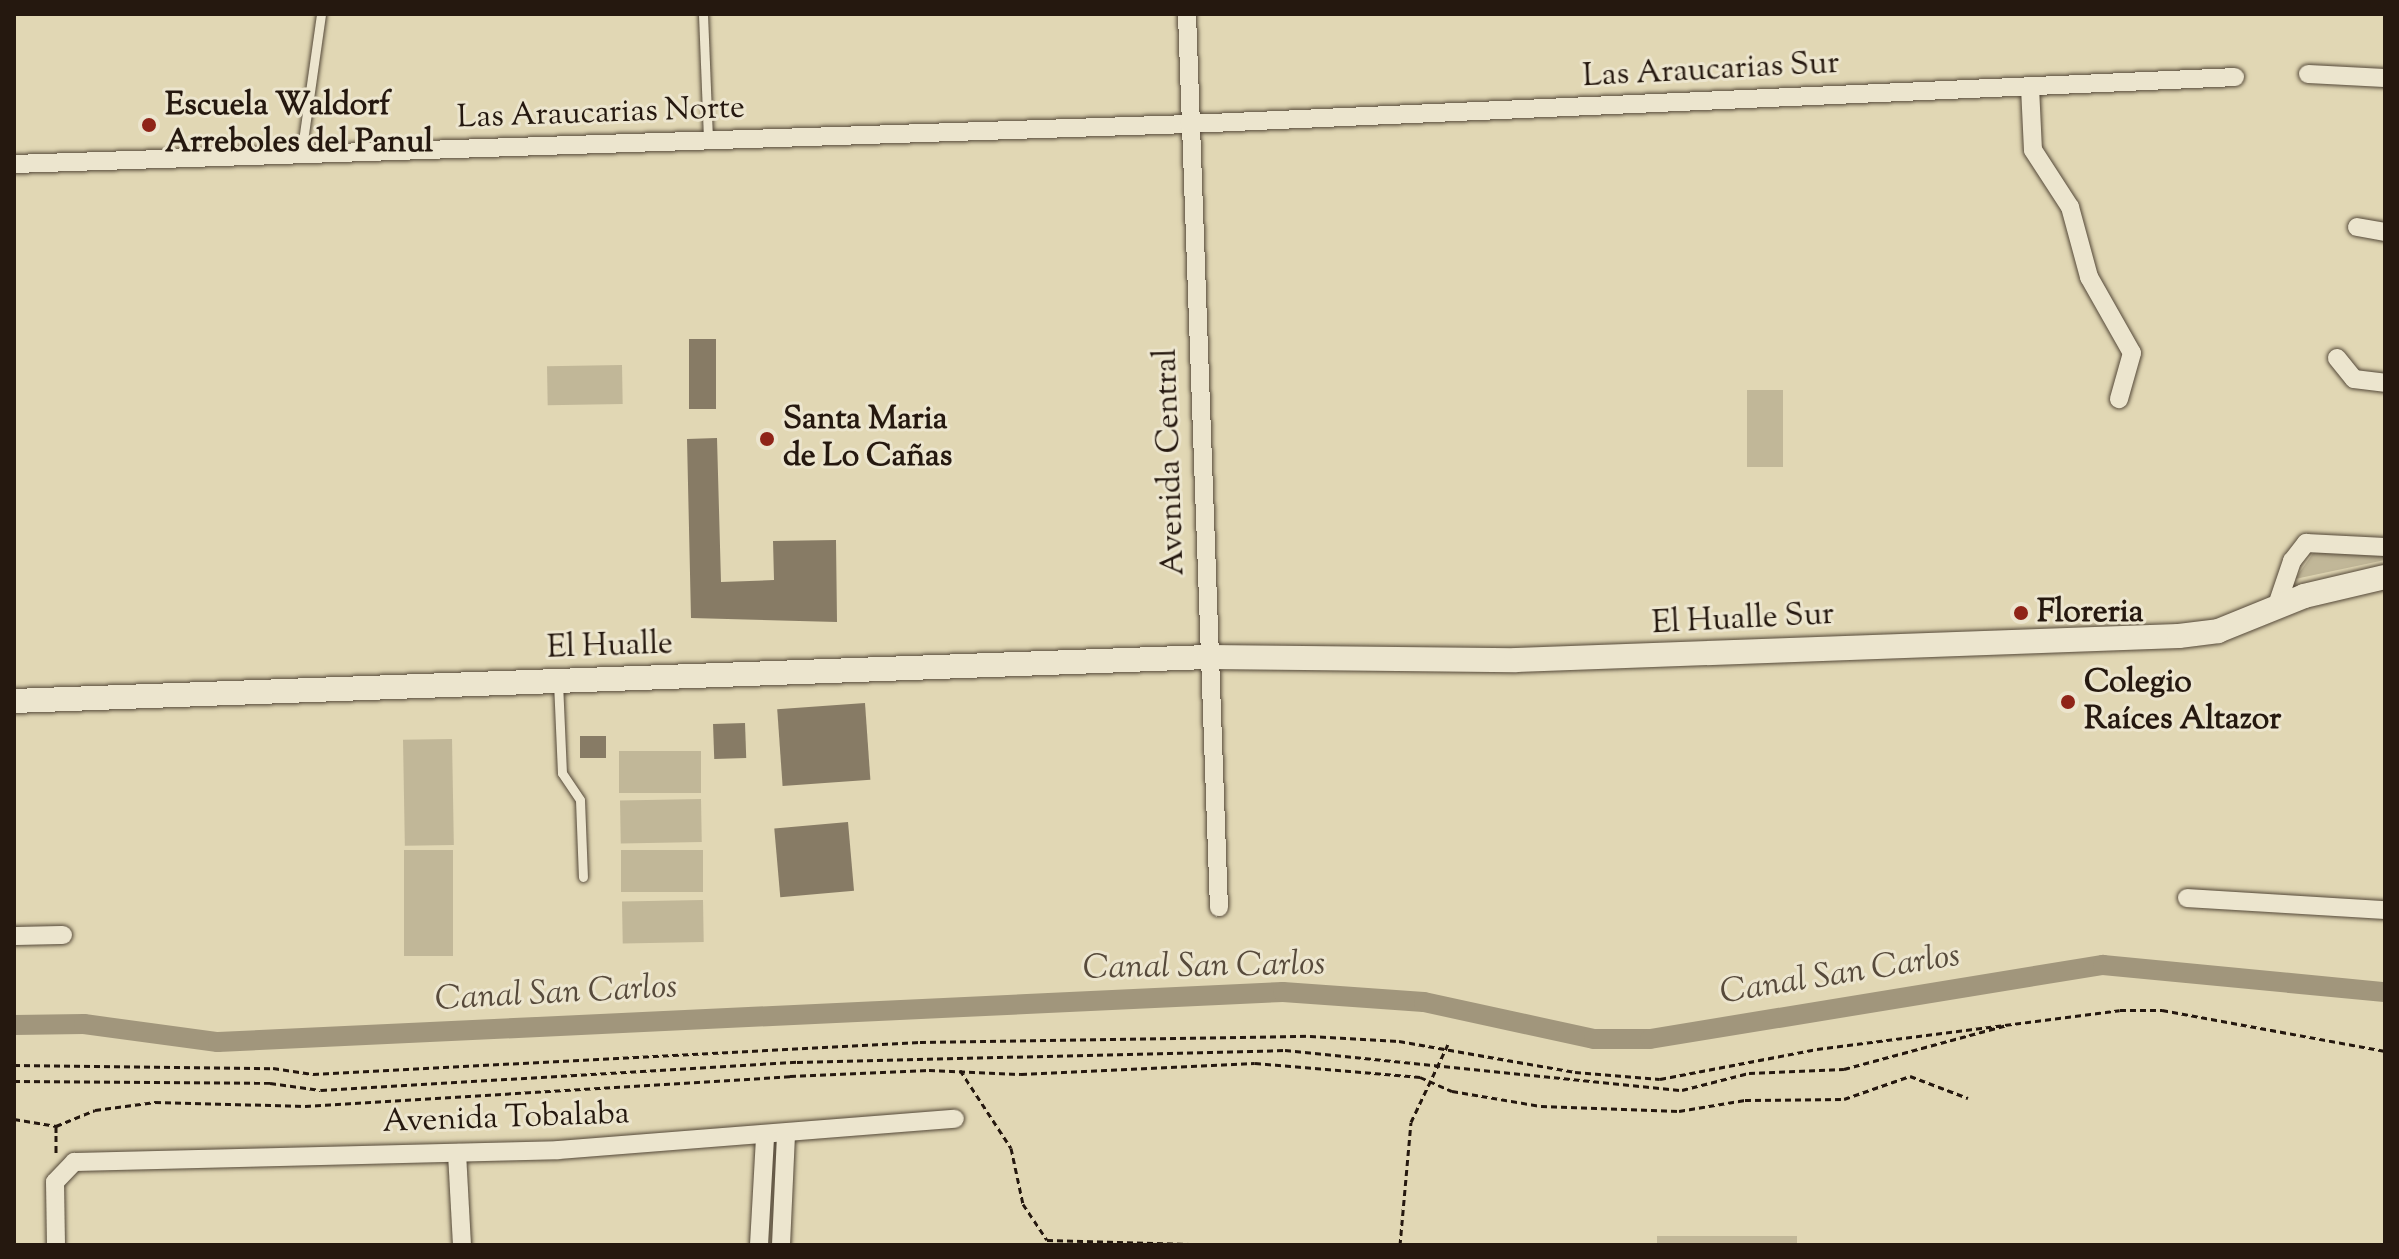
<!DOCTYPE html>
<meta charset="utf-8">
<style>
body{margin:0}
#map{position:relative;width:2399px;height:1259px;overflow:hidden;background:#e1d7b4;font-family:"Sorts Mill Goudy",serif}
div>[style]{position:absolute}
.green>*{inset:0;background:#c1b798;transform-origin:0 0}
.canal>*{height:20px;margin:-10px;padding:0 10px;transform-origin:10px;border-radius:10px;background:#a1967c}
.building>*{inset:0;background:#877b65;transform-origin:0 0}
.path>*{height:3px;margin-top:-1.5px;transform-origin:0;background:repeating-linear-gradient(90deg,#25180f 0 6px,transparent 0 10px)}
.roads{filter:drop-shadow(0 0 2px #544838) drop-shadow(0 0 2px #544838)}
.lane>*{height:9px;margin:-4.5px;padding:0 4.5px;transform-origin:4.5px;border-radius:4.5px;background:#ece5ce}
.street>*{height:18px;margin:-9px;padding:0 9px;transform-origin:9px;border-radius:9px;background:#ece5ce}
.secondary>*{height:24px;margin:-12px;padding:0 12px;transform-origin:12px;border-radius:12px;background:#ece5ce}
.dots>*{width:22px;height:22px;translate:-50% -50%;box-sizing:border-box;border:4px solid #ece5ce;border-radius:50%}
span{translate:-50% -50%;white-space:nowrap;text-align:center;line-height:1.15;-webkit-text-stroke:6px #ece5ce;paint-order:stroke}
.street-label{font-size:32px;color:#25180f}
.poi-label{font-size:32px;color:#25180f;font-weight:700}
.left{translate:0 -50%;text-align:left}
.water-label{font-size:34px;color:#574a3b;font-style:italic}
.frame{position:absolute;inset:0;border:16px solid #25180f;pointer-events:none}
</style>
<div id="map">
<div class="green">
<i style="left:622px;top:365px;width:39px;height:75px;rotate:89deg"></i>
<i style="left:1747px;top:390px;width:36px;height:77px"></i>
<i style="clip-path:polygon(2314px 552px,2385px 553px,2385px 560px,2295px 579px)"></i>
<i style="left:452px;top:739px;width:106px;height:49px;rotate:89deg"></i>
<i style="left:701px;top:751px;width:42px;height:82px;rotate:90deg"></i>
<i style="left:701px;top:799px;width:43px;height:81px;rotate:89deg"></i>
<i style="left:404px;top:850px;width:49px;height:106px"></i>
<i style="left:703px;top:850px;width:42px;height:82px;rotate:90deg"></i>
<i style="left:703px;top:900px;width:42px;height:81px;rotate:89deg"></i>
<i style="left:1797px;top:1236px;width:9px;height:140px;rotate:90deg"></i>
</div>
<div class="canal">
<i style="left:14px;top:1025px;width:70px;rotate:-0.8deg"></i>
<i style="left:84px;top:1024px;width:135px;rotate:7.7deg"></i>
<i style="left:218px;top:1042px;width:1066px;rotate:-2.69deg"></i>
<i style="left:1283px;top:992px;width:141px;rotate:4.1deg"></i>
<i style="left:1424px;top:1002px;width:174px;rotate:12.3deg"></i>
<i style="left:1594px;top:1039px;width:56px"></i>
<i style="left:1650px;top:1039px;width:459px;rotate:-9.3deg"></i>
<i style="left:2103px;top:965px;width:283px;rotate:5.5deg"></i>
</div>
<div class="building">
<i style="left:689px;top:339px;width:27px;height:70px"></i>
<i style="clip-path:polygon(717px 438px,721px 582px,774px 580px,773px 541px,836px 540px,837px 622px,691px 618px,687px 439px)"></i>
<i style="left:865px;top:703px;width:77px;height:88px;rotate:86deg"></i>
<i style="left:745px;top:723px;width:35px;height:32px;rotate:88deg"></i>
<i style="left:580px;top:736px;width:26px;height:22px"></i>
<i style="left:848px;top:822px;width:69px;height:74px;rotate:85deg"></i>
</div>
<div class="path">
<i style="left:14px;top:1065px;width:259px;rotate:0.7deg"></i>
<i style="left:273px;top:1068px;width:40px;rotate:8.5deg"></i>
<i style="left:313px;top:1074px;width:608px;rotate:-3.02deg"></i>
<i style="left:920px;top:1042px;width:390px;rotate:-0.9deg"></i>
<i style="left:1310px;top:1036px;width:89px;rotate:3.2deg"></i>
<i style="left:1399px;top:1041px;width:179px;rotate:10deg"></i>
<i style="left:1575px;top:1072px;width:85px;rotate:4.7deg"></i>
<i style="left:1660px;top:1079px;width:160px;rotate:-10.8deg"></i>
<i style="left:1817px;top:1049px;width:305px;rotate:-7.3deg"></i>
<i style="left:2120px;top:1010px;width:42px"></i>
<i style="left:2162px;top:1010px;width:227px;rotate:10.4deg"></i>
<i style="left:960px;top:1070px;width:93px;rotate:56.8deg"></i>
<i style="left:1011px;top:1148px;width:57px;rotate:77.9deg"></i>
<i style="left:1023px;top:1204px;width:43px;rotate:56.3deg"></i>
<i style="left:1047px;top:1240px;width:178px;rotate:1.6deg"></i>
<i style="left:14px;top:1081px;width:256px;rotate:0.4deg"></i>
<i style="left:270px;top:1083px;width:51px;rotate:7.8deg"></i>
<i style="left:321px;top:1090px;width:477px;rotate:-3.4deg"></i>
<i style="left:797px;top:1062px;width:488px;rotate:-1.4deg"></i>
<i style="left:1285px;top:1050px;width:399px;rotate:5.8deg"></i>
<i style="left:1682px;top:1090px;width:69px;rotate:-14.2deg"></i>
<i style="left:1749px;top:1073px;width:95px;rotate:-2.4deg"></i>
<i style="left:1844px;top:1069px;width:169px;rotate:-15.1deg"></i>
<i style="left:14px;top:1119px;width:43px;rotate:9.5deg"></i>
<i style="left:56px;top:1126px;width:29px;rotate:90deg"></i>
<i style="left:56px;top:1126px;width:42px;rotate:-22.3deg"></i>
<i style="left:95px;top:1110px;width:61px;rotate:-7.6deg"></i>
<i style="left:155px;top:1102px;width:150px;rotate:1.5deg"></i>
<i style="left:305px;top:1106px;width:486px;rotate:-3.5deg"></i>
<i style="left:790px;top:1076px;width:139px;rotate:-2.5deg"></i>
<i style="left:929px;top:1070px;width:92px;rotate:2.5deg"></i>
<i style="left:1021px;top:1074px;width:234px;rotate:-2.7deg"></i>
<i style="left:1255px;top:1063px;width:166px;rotate:4.8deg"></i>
<i style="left:1420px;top:1077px;width:35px;rotate:24deg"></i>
<i style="left:1452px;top:1091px;width:90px;rotate:9.6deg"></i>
<i style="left:1541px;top:1106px;width:138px;rotate:2.1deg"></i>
<i style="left:1679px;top:1111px;width:67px;rotate:-9.5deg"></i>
<i style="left:1745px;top:1100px;width:99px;rotate:-0.6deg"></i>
<i style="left:1844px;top:1099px;width:70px;rotate:-19.2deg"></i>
<i style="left:1910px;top:1076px;width:62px;rotate:20.8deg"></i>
<i style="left:1400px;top:1245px;width:123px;rotate:-84.9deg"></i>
<i style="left:1411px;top:1122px;width:86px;rotate:-64.6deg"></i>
</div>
<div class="roads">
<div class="lane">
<i style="left:703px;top:14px;width:127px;rotate:87.7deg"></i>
<i style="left:301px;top:155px;width:142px;rotate:-81.9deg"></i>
<i style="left:558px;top:682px;width:91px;rotate:87.5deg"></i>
<i style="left:562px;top:773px;width:32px;rotate:56deg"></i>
<i style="left:580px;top:800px;width:77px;rotate:87.8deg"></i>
</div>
<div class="street">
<i style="left:1187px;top:14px;width:894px;rotate:87.95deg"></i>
<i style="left:2308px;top:74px;width:77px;rotate:3deg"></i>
<i style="left:2030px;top:87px;width:63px;rotate:87.3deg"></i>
<i style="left:2033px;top:150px;width:68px;rotate:57deg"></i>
<i style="left:2070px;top:207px;width:73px;rotate:74.8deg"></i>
<i style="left:2089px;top:277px;width:87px;rotate:60.5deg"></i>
<i style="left:2132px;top:353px;width:48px;rotate:105.8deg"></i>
<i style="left:14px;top:164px;width:1176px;rotate:-1.95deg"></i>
<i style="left:1189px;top:124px;width:1047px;rotate:-2.57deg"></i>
<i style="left:2357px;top:227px;width:28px;rotate:10deg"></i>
<i style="left:2337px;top:358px;width:27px;rotate:51deg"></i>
<i style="left:2354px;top:379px;width:31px;rotate:7deg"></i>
<i style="left:2276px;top:608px;width:50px;rotate:-71.2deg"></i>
<i style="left:2292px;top:561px;width:23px;rotate:-52deg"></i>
<i style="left:2306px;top:543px;width:79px;rotate:2.9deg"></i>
<i style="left:2187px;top:898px;width:198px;rotate:3.5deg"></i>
<i style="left:14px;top:936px;width:49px;rotate:-1.2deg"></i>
<i style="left:457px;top:1153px;width:92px;rotate:86.9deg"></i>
<i style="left:56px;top:1245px;width:63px;rotate:-90.9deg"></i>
<i style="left:55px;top:1182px;width:28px;rotate:-46deg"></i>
<i style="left:74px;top:1162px;width:484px;rotate:-1.4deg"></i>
<i style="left:558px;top:1150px;width:398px;rotate:-4.5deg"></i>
<i style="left:759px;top:1245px;width:109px;rotate:-86.8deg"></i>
<i style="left:781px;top:1245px;width:111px;rotate:-87.4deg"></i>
</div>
<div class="secondary">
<i style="left:14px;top:701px;width:1196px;rotate:-2.11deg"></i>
<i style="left:1209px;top:657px;width:307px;rotate:0.6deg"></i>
<i style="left:1516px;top:660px;width:663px;rotate:-2.07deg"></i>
<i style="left:2179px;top:636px;width:39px;rotate:-7deg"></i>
<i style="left:2218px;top:631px;width:93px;rotate:-22.1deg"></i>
<i style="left:2304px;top:596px;width:83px;rotate:-13.2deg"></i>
</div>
</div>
<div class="dots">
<i style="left:149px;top:125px;background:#8f2418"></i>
<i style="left:767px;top:439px;background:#8f2418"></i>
<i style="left:2021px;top:613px;background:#8f2418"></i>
<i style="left:2068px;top:702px;background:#8f2418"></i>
</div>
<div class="street-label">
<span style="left:1711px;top:71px;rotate:-3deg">Las Araucarias Sur</span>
<span style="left:601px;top:114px;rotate:-2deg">Las Araucarias Norte</span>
<span style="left:1171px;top:462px;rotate:-92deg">Avenida Central</span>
<span style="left:1743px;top:620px;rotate:-3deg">El Hualle Sur</span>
<span style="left:610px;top:647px;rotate:-2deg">El Hualle</span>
<span style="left:506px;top:1119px;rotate:-2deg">Avenida Tobalaba</span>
</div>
<div class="poi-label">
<span class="left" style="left:165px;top:125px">Escuela Waldorf<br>Arreboles del Panul</span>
<span class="left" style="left:783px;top:439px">Santa Maria<br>de Lo Cañas</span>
<span class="left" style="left:2037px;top:613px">Floreria</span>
<span class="left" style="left:2084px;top:702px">Colegio<br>Raíces Altazor</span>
</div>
<div class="water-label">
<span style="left:1204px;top:967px;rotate:-1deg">Canal San Carlos</span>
<span style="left:1840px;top:975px;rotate:-9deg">Canal San Carlos</span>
<span style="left:556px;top:994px;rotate:-3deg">Canal San Carlos</span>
</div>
<div class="frame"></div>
</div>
